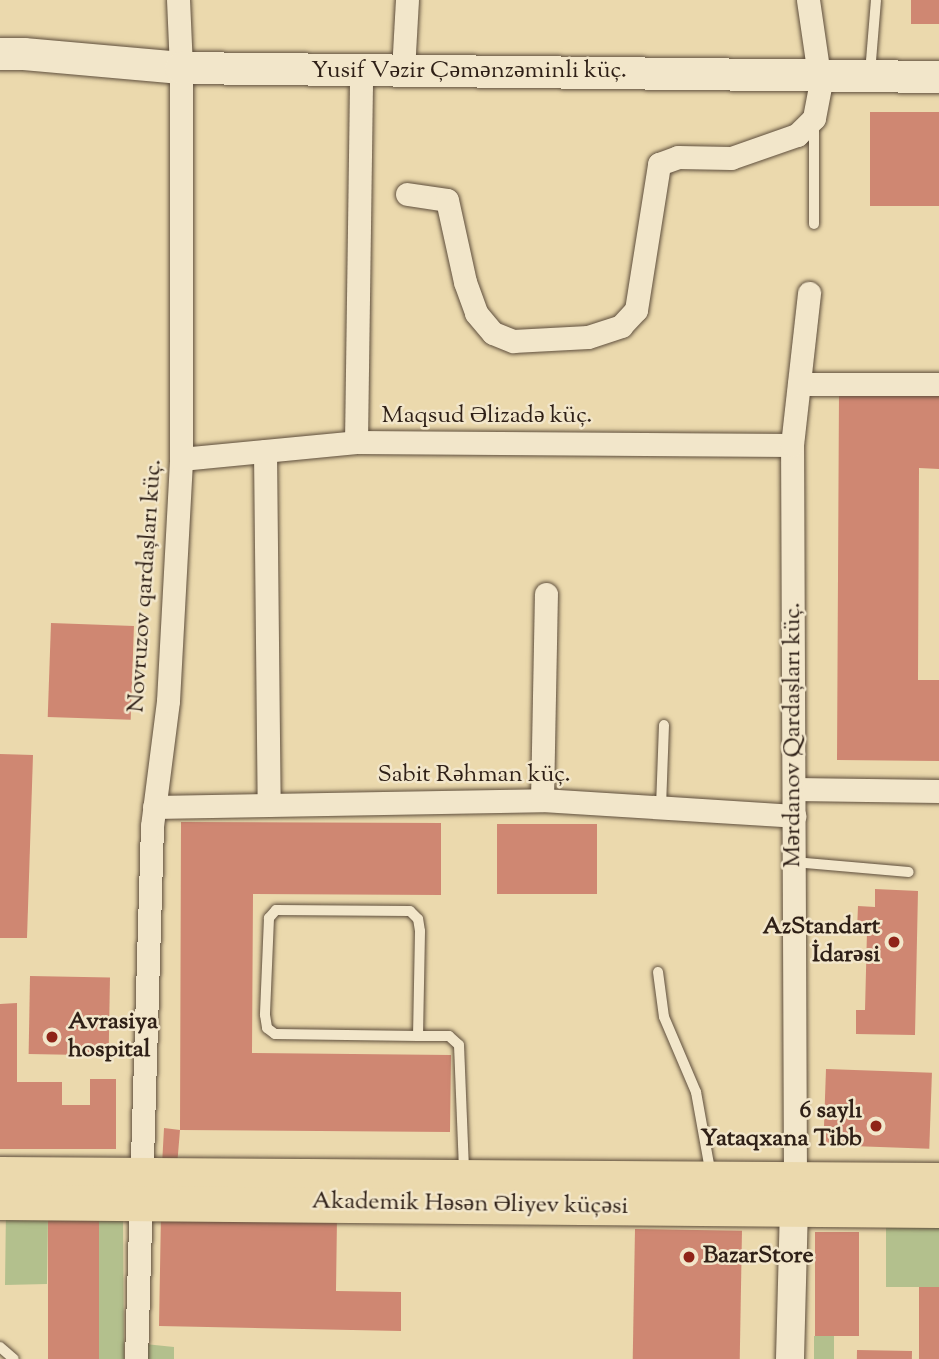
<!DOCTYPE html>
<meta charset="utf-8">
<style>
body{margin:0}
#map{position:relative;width:939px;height:1359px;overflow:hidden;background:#ebd9ad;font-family:"Sorts Mill Goudy",serif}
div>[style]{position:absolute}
.green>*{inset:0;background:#b3c08d;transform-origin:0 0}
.building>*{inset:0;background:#cf8772;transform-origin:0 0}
.roads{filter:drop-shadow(0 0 2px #5e4e3c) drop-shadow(0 0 2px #5e4e3c)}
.service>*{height:10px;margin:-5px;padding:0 5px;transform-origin:5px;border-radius:5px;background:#f2e6ca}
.minor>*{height:23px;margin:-11.5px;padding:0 11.5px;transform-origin:11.5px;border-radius:11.5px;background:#f2e6ca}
.tertiary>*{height:28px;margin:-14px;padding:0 14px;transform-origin:14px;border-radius:14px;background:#f2e6ca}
.secondary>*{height:32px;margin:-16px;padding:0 16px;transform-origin:16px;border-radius:16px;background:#f2e6ca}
.primary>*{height:35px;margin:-17.5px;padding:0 17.5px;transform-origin:17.5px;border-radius:17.5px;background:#ebd9ad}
.dots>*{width:19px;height:19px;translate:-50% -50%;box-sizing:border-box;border:4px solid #f2e6ca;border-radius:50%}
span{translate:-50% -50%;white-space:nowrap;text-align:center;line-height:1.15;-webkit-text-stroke:5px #f2e6ca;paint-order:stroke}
.street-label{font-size:24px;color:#2f2017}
.poi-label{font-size:24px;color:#2f2017;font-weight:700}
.right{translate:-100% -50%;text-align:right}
.left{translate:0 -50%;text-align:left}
</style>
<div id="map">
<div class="green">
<i style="clip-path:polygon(6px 1209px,123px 1210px,124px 1359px,98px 1359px,98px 1218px,48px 1218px,47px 1284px,5px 1285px)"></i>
<i style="left:886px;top:1222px;width:53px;height:65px"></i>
<i style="left:814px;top:1336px;width:20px;height:23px"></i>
<i style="clip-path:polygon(145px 1344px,174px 1347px,174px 1359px,144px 1359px)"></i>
</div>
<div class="building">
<i style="left:911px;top:0;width:28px;height:24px"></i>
<i style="left:870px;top:112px;width:69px;height:94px"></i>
<i style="clip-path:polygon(839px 392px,939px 393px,939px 469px,919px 468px,918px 680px,939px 680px,939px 761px,837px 760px)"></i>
<i style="left:51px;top:623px;width:83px;height:94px;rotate:2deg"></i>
<i style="clip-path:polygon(0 754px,33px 755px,27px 938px,0 938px)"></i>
<i style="clip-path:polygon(181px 822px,441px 823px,441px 895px,253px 894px,252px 1053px,451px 1055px,450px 1132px,180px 1130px,177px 1166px,162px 1165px,164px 1128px,180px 1130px)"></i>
<i style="left:497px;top:824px;width:100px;height:70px"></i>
<i style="clip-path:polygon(875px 889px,918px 891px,915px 1035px,856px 1034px,856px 1010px,865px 1010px,867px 931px,857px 931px,858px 906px,875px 907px)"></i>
<i style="left:30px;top:976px;width:80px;height:78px;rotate:1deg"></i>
<i style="clip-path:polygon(17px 1003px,17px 1082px,62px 1082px,62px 1105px,90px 1105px,90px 1079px,116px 1079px,116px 1149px,0 1149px,0 1004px)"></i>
<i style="left:826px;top:1069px;width:106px;height:76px;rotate:2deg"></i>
<i style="clip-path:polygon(161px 1214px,337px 1218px,336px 1291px,401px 1292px,401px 1331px,159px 1326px)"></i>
<i style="left:48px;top:1218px;width:51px;height:141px"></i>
<i style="left:635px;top:1229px;width:107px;height:130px;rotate:1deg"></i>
<i style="left:815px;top:1232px;width:44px;height:104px"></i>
<i style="left:919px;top:1287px;width:20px;height:72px"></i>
<i style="left:857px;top:1350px;width:55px;height:9px;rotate:1deg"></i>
</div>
<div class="roads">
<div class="service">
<i style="left:870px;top:73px;width:73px;rotate:-85.3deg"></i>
<i style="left:814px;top:224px;width:103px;rotate:-90deg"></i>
<i style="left:661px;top:807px;width:82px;rotate:-87.9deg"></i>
<i style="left:794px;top:862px;width:115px;rotate:5deg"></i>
<i style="left:658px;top:972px;width:45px;rotate:82.4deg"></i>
<i style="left:664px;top:1017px;width:82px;rotate:66.9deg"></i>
<i style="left:696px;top:1092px;width:84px;rotate:79.8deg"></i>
<i style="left:418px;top:1036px;width:105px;rotate:-88.9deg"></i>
<i style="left:420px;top:931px;width:12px;rotate:-99deg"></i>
<i style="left:418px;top:919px;width:11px;rotate:-135deg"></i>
<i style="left:410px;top:911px;width:134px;rotate:-179.6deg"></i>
<i style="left:276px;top:910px;width:11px;rotate:131deg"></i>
<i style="left:269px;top:918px;width:97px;rotate:92.4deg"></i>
<i style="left:265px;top:1015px;width:13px;rotate:81deg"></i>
<i style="left:267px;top:1028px;width:10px;rotate:37deg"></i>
<i style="left:275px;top:1034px;width:143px;rotate:0.8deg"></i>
<i style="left:418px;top:1036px;width:31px"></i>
<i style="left:449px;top:1036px;width:13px;rotate:42deg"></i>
<i style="left:459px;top:1045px;width:126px;rotate:87.7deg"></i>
<i style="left:0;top:1347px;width:18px;rotate:41deg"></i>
</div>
<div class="minor">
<i style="left:808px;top:0;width:76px;rotate:81.7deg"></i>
<i style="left:403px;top:71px;width:71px;rotate:-86.8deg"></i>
<i style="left:407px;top:194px;width:40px;rotate:8.5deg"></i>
<i style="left:447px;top:200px;width:84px;rotate:77.6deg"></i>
<i style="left:465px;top:282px;width:33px;rotate:70deg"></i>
<i style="left:476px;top:313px;width:26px;rotate:50deg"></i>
<i style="left:493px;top:333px;width:22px;rotate:22deg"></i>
<i style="left:513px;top:341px;width:75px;rotate:-3.1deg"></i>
<i style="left:588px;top:337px;width:35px;rotate:-18deg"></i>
<i style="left:621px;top:326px;width:22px;rotate:-47deg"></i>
<i style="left:636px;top:310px;width:148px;rotate:-81deg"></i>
<i style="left:659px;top:164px;width:20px;rotate:-20deg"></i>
<i style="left:678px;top:157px;width:53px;rotate:1.1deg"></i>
<i style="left:731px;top:158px;width:70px;rotate:-19.2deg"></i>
<i style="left:797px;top:135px;width:24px;rotate:-45deg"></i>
<i style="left:814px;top:118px;width:43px;rotate:-79.2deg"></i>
<i style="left:799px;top:384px;width:140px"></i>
<i style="left:356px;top:442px;width:370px;rotate:-89.2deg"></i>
<i style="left:265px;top:451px;width:354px;rotate:89.4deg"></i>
<i style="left:181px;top:459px;width:176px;rotate:-5.5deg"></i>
<i style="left:356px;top:442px;width:436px;rotate:0.4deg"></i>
<i style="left:795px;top:789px;width:144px;rotate:0.8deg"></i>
<i style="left:542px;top:800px;width:206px;rotate:-88.9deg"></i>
<i style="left:154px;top:807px;width:388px;rotate:-1deg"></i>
<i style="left:542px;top:800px;width:253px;rotate:3.6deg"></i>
<i style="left:795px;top:1179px;width:734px;rotate:-90.23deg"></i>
<i style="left:792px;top:445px;width:153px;rotate:-83.6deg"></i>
<i style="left:136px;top:1359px;width:533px;rotate:-88.28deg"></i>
<i style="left:152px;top:826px;width:126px;rotate:-82.7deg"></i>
<i style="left:168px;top:701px;width:242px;rotate:-86.9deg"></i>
<i style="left:181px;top:459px;width:391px;rotate:-90deg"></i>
<i style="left:181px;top:68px;width:68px;rotate:-92.5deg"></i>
</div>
<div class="tertiary">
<i style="left:790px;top:1359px;width:150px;rotate:-88.5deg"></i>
</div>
<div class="secondary">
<i style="left:0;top:54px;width:24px"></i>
<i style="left:24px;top:54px;width:158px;rotate:5.1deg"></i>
<i style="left:181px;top:68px;width:758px;rotate:0.68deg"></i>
</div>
<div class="primary">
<i style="left:0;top:1174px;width:939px;rotate:0.37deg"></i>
<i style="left:0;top:1202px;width:939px;rotate:0.49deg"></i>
</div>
</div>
<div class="dots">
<i style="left:894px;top:942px;background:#8f2418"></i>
<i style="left:52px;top:1037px;background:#8f2418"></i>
<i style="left:876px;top:1126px;background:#8f2418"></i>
<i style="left:689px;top:1257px;background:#8f2418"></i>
</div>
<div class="street-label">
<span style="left:469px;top:72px">Yusif Vəzir Çəmənzəminli küç.</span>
<span style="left:487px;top:417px">Maqsud Əlizadə küç.</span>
<span style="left:146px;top:586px;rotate:-86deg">Novruzov qardaşları küç.</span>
<span style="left:794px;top:735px;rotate:-90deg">Mərdanov Qardaşları küç.</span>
<span style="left:474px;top:776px">Sabit Rəhman küç.</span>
<span style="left:470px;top:1205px;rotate:1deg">Akademik Həsən Əliyev küçəsi</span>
</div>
<div class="poi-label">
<span class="right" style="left:880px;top:942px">AzStandart<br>İdarəsi</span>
<span class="left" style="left:68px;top:1037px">Avrasiya<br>hospital</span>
<span class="right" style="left:862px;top:1126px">6 saylı<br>Yataqxana Tibb</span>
<span class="left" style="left:703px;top:1257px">BazarStore</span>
</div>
</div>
